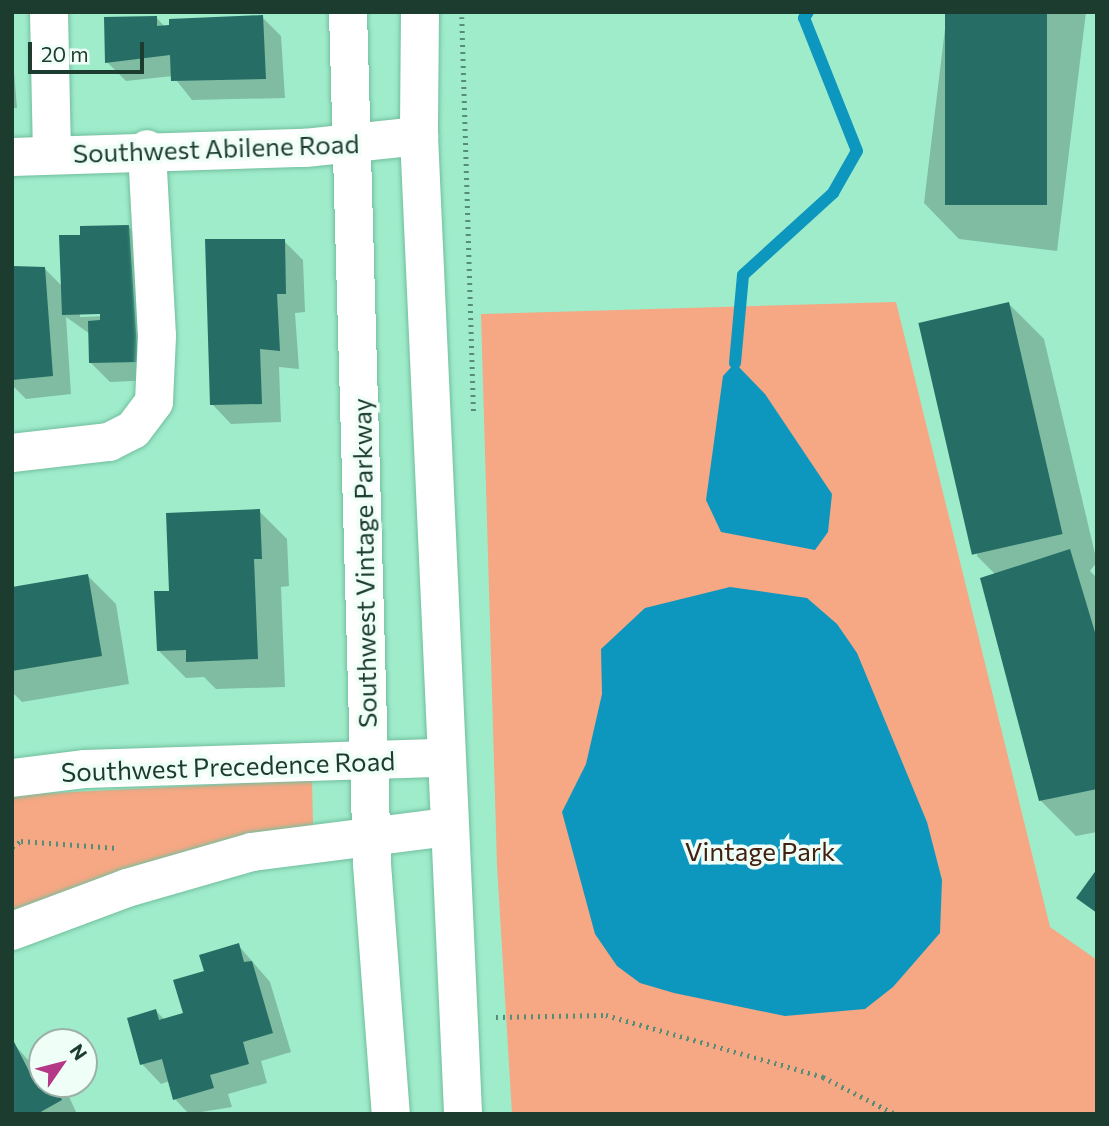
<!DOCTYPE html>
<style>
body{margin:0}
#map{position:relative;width:1109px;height:1126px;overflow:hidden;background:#9feccb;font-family:Commissioner,sans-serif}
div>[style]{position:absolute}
.green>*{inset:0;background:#f6a783}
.water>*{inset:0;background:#0d97bf}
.shadow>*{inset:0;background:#0003}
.stream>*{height:12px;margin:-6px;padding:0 6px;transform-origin:6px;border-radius:6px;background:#0d97bf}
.building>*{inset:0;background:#256d65;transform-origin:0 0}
.path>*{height:4.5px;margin-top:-2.25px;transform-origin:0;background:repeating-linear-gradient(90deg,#578c76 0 2px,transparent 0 7px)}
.roads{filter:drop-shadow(0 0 2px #72be9e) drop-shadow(0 0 2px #72be9e)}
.minor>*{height:38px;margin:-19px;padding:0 19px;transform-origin:19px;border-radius:19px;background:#fff}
span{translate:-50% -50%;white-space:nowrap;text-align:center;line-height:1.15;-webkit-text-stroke:7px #effef7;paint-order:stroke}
.street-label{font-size:26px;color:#1c3c2f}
.park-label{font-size:26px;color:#43200f}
.frame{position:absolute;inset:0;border:14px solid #1c3c2f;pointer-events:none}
.north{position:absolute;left:28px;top:1028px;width:70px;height:70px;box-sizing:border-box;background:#effef7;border:2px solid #9bb0a7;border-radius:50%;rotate:55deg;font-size:19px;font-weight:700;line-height:28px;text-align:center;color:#1c3c2f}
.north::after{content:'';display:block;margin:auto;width:24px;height:32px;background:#b53887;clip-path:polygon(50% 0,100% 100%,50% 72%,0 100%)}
.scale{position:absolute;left:28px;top:42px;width:116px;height:32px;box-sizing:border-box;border:4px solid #1c3c2f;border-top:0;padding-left:9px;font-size:21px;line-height:24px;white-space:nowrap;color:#1c3c2f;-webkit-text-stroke:5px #effef7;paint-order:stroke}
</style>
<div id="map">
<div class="green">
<i style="clip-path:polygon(896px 302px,1050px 927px,1097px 960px,1097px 1114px,512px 1114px,497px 865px,481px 314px)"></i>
<i style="clip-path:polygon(312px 780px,313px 825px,12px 913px,12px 795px)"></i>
</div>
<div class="water">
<i style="clip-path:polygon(735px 363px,765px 394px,832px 494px,828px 532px,815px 550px,721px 532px,706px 500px,723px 376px)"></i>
<i style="clip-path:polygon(730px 587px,807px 598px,837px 624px,857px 653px,927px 822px,942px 880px,940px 933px,893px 987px,865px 1009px,785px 1016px,674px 993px,640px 983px,617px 966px,595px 934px,562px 812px,586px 764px,602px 694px,601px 649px,645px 608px)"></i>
</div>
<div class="shadow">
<i style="clip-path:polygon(947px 12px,1086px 12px,1057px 251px,959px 239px,924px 203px)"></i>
<i style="clip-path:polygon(156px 17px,165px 27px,262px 17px,281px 36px,285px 98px,192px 100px,173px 76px,126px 81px,107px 62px)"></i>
<i style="clip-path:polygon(12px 47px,17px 108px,12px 108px)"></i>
<i style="clip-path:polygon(evenodd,128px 226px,148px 246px,156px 380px,110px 382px,91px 363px,90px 334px,66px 317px,71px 394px,26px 399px,12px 385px,12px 268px,45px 269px,63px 287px,82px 236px,128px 226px,108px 312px,109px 316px,80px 317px,80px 313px,108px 312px)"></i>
<i style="clip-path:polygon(284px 241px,303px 260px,305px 312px,295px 313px,299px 369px,279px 367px,281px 422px,231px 424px,212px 404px)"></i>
<i style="clip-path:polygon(1009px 304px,1044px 339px,1097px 562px,1090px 571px,1097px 578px,1097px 832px,1076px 836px,1041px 801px,996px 575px,977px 556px)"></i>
<i style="clip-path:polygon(259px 511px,287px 539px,289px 586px,281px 587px,285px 687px,216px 689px,204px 677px,186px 678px,158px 650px,171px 593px)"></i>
<i style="clip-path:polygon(88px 576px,116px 604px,129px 684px,22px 702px,12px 692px,12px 589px)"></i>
<i style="clip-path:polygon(238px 945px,270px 982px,291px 1052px,261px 1061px,267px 1083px,228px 1094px,232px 1107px,189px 1114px,175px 1099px,170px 1081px,161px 1084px,142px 1064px,156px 1011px,165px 1020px,185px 1015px,206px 972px)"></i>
<i style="clip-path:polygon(13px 1043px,36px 1069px,42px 1066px,42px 1084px,63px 1084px,77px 1114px,12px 1114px)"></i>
</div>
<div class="stream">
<i style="left:735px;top:363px;width:88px;rotate:-84.8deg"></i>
<i style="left:743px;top:275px;width:122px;rotate:-42.3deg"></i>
<i style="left:833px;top:193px;width:48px;rotate:-60.3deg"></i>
<i style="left:857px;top:151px;width:143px;rotate:-111.7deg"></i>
<i style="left:804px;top:18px;width:7px;rotate:-56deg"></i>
</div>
<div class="building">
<i style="left:945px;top:12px;width:102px;height:193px"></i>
<i style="clip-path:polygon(263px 15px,266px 79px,171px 81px,170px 55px,105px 63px,104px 17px,157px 16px,157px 26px,169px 25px,169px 19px)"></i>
<i style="clip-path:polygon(129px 225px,138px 362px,89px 363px,88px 321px,100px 320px,100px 314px,62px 315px,59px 235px,80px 235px,80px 226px)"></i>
<i style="clip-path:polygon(205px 239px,285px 239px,286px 294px,277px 294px,280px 351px,260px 349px,262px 404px,210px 405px)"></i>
<i style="clip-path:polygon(12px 266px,45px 267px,53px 376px,12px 380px)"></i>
<i style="left:1009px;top:302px;width:238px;height:93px;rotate:77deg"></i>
<i style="clip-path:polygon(260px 509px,262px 559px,254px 559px,258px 659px,186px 662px,186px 650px,157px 651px,154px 591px,169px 591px,166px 513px)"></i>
<i style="clip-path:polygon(1070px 549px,1097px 639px,1097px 789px,1039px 801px,980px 578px)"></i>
<i style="clip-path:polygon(88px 574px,102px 656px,12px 671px,12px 587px)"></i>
<i style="clip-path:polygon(1097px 869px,1097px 913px,1076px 898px)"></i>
<i style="clip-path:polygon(239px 943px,244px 962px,252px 961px,273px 1033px,243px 1042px,249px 1064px,210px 1075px,214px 1088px,173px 1100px,162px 1059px,140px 1065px,127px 1018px,156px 1009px,159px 1020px,183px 1013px,173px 980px,204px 971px,199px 955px)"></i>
<i style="clip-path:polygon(12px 1038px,29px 1071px,42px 1064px,42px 1084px,54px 1084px,62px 1100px,37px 1114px,12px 1114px)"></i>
</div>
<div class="path">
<i style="left:462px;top:17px;width:397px;rotate:88.3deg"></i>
<i style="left:12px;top:847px;width:11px;rotate:-34deg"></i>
<i style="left:21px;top:841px;width:97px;rotate:4.1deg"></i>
<i style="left:496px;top:1017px;width:110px;rotate:-1deg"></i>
<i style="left:606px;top:1015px;width:226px;rotate:15.9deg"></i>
<i style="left:823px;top:1077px;width:81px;rotate:27.2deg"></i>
</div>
<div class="roads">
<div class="minor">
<i style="left:49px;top:12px;width:142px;rotate:88.8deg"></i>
<i style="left:348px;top:12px;width:852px;rotate:88.39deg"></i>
<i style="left:372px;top:864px;width:251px;rotate:85.7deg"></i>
<i style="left:420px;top:12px;width:124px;rotate:90.5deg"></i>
<i style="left:419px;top:136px;width:979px;rotate:87.42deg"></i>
<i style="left:12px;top:157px;width:293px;rotate:-1.8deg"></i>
<i style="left:305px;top:148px;width:115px;rotate:-6deg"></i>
<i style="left:12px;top:453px;width:98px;rotate:-6.5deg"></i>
<i style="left:109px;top:442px;width:27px;rotate:-27deg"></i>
<i style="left:133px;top:430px;width:35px;rotate:-53deg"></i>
<i style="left:154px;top:402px;width:66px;rotate:-87.4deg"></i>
<i style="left:157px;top:336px;width:187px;rotate:-93.1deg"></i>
<i style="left:12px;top:778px;width:74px;rotate:-7deg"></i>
<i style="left:85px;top:769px;width:359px;rotate:-1.8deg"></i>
<i style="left:12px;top:931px;width:123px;rotate:-20.5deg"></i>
<i style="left:127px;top:888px;width:130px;rotate:-16.1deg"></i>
<i style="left:252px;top:852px;width:197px;rotate:-7.3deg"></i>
</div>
</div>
<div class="street-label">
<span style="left:216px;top:148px;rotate:-2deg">Southwest Abilene Road</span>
<span style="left:364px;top:563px;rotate:-91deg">Southwest Vintage Parkway</span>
<span style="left:228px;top:766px;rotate:-2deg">Southwest Precedence Road</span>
</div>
<div class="park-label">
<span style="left:760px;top:851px">Vintage Park</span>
</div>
<div class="frame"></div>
<div class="north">N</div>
<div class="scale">20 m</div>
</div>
